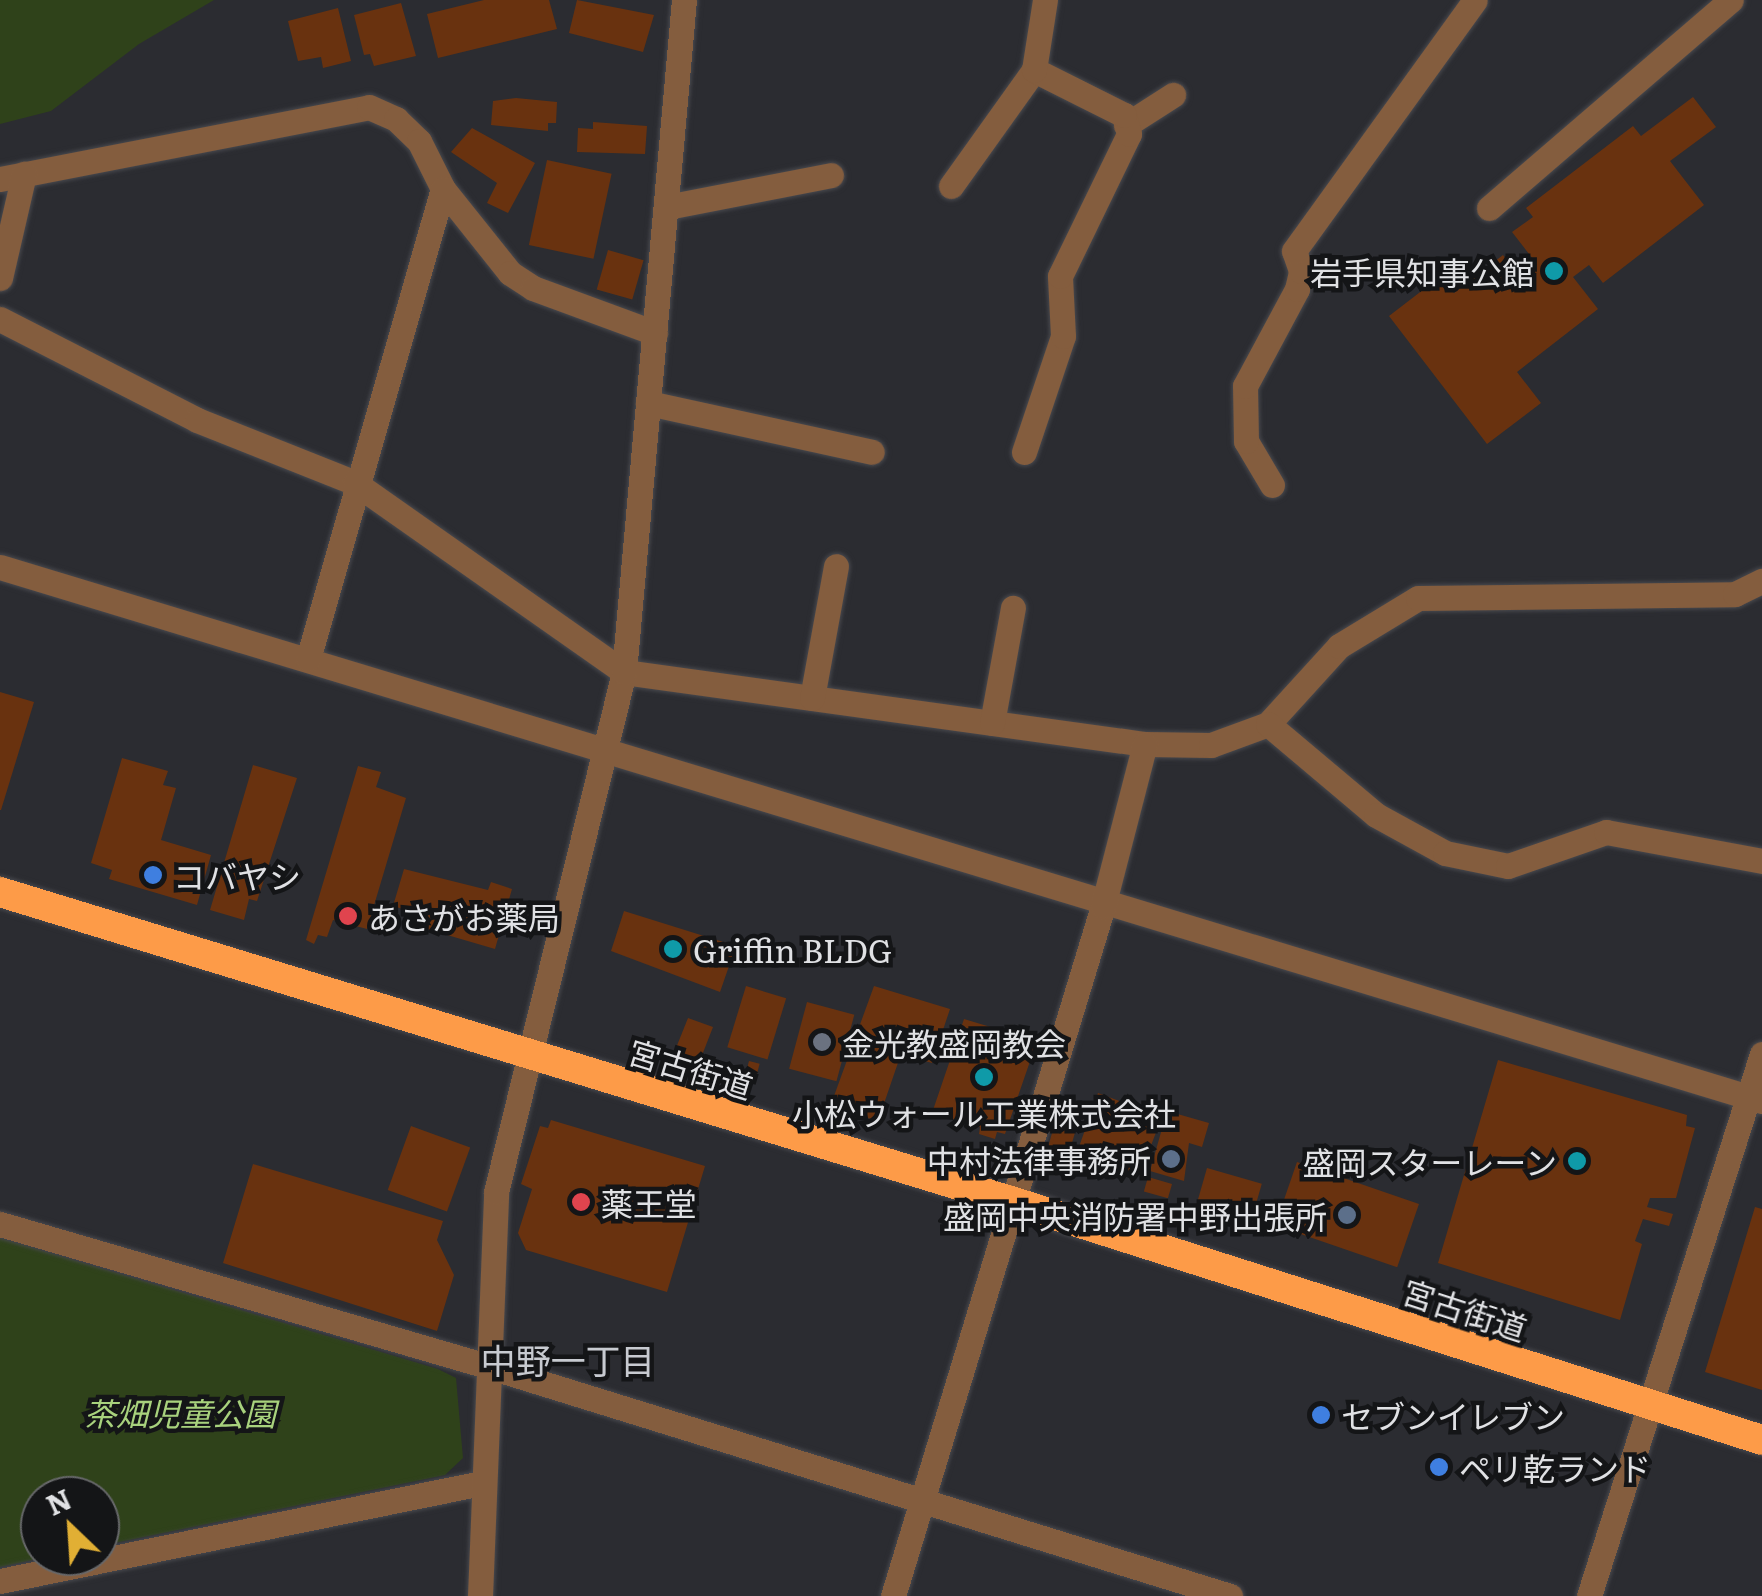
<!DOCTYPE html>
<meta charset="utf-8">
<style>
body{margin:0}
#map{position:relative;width:1762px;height:1596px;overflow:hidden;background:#2b2c31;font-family:Literata,"Noto Sans JP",serif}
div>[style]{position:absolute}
.green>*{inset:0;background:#2f421a}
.building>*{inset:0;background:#69320f;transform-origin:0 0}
.roads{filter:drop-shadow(0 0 2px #48494e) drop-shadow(0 0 2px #48494e)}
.minor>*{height:25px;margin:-12.5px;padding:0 12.5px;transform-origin:12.5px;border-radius:12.5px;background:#845d3e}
.highway>*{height:30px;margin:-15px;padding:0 15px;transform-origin:15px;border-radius:15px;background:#fd9b48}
.dots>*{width:28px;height:28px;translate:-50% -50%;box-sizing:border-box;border:5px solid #141517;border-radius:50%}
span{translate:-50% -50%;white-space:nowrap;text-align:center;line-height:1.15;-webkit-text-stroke:9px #141517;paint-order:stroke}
.poi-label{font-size:32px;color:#e0e1e4}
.right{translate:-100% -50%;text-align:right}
.left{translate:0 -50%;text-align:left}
.street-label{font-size:32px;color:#e0e1e4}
.park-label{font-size:32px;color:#a8d27d;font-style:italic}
.neighbourhood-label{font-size:35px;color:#c7cad0}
.north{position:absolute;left:20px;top:1476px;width:100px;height:100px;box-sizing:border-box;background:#141517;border:2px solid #666769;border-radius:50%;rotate:335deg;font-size:28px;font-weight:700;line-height:40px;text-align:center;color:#e0e1e4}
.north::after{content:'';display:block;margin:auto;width:35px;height:45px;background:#e1af34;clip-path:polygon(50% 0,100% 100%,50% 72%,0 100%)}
</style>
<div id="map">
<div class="green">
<i style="clip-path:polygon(0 0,214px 0,139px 44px,51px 111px,0 124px)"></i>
<i style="clip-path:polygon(0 1238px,438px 1369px,456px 1378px,463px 1458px,445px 1475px,100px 1546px,100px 1496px,40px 1496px,40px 1556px,51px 1556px,0 1567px)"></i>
</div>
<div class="building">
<i style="clip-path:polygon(484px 0,549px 0,557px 29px,438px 58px,427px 14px)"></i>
<i style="clip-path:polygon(577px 0,654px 15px,643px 52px,569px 33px)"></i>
<i style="clip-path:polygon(401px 3px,416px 56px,374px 66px,370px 54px,364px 55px,354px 15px)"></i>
<i style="clip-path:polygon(338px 8px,351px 61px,323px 68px,321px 57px,298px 61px,288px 21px)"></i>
<i style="clip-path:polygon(1693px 97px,1716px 127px,1670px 161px,1704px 205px,1603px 283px,1589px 265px,1573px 277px,1598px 309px,1517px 372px,1541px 403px,1487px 444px,1389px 316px,1441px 276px,1454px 293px,1503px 255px,1519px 276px,1536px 263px,1512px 232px,1533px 217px,1526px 208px,1633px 126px,1641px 136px)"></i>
<i style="clip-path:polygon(516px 98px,557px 102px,556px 123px,548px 123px,548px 131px,491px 125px,493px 101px)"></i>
<i style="clip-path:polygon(593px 122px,647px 126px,645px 154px,577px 152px,578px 128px,593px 129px)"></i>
<i style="clip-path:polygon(472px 128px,535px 163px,508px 213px,487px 203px,497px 183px,451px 152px)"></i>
<i style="left:547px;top:160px;width:66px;height:87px;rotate:12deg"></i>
<i style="left:608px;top:250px;width:37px;height:41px;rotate:16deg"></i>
<i style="clip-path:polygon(0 692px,34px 702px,1px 810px,0 810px)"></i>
<i style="clip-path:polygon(122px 758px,168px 771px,163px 785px,176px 788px,161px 840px,211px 855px,197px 905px,109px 879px,112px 870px,91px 863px)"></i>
<i style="clip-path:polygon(253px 765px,297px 778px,257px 901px,249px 899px,244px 920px,210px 910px)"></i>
<i style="clip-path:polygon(358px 766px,381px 772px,376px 787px,406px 798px,367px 929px,333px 920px,327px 937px,318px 935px,314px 944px,306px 940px)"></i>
<i style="clip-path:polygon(404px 869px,488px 890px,491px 882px,512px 889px,495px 949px,413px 925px,416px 913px,393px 906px)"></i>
<i style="clip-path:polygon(624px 911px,736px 946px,720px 992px,611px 951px)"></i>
<i style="left:746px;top:986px;width:42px;height:64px;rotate:17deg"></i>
<i style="clip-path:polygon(874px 986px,950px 1009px,932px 1063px,901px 1054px,878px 1121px,830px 1107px)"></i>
<i style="left:807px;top:1002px;width:49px;height:69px;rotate:15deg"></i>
<i style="clip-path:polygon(688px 1018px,713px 1027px,699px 1063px,676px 1048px)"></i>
<i style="clip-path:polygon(964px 1019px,1037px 1041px,1005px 1134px,997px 1132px,995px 1139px,979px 1134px,980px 1127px,932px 1113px)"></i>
<i style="clip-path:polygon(1498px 1060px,1687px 1115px,1686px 1126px,1695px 1128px,1676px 1198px,1650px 1198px,1647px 1207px,1673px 1214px,1669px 1226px,1643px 1219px,1635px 1241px,1642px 1244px,1620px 1320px,1438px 1263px)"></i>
<i style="left:749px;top:1061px;width:11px;height:17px;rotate:15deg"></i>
<i style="clip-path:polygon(1098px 1093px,1162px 1117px,1140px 1174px,1095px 1164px,1087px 1174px,1079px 1172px,1074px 1161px)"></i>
<i style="left:1062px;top:1098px;width:22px;height:67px;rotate:16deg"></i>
<i style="clip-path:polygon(1167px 1111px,1209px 1123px,1202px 1147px,1189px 1143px,1184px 1181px,1150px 1171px)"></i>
<i style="clip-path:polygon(551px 1120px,705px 1166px,667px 1292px,526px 1250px,518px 1233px,532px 1189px,521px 1184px,540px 1126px,548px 1128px)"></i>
<i style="left:411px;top:1126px;width:63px;height:68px;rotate:20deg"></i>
<i style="left:1297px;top:1162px;width:129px;height:67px;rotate:19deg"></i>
<i style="clip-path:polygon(253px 1164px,443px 1221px,437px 1240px,454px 1275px,437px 1331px,223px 1263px)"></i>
<i style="left:1207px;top:1168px;width:57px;height:39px;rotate:16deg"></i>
<i style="left:1148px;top:1177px;width:25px;height:15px;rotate:16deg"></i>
<i style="clip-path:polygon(1755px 1207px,1762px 1209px,1762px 1390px,1705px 1372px)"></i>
</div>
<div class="roads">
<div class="minor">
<i style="left:1126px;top:125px;width:56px;rotate:-32.6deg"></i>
<i style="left:0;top:179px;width:376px;rotate:-11deg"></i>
<i style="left:369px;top:107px;width:30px;rotate:24deg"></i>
<i style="left:396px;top:119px;width:32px;rotate:44deg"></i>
<i style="left:419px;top:141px;width:54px;rotate:63.4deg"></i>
<i style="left:443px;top:189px;width:107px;rotate:51.4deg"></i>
<i style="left:510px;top:273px;width:27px;rotate:33deg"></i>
<i style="left:533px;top:288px;width:130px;rotate:20.2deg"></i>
<i style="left:951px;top:186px;width:143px;rotate:-54.4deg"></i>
<i style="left:667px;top:207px;width:167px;rotate:-11deg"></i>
<i style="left:1489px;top:208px;width:319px;rotate:-40.7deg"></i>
<i style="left:0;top:278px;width:107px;rotate:-77deg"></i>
<i style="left:0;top:319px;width:221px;rotate:27.1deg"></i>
<i style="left:197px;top:420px;width:170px;rotate:21.7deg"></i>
<i style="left:355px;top:483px;width:329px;rotate:35.1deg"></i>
<i style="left:624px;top:672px;width:526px;rotate:7.87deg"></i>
<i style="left:1145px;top:744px;width:66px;rotate:0.9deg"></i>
<i style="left:1211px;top:745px;width:61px;rotate:-20.2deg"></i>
<i style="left:1268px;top:724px;width:105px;rotate:-47.7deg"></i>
<i style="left:1339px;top:646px;width:92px;rotate:-31.3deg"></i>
<i style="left:1418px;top:598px;width:317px;rotate:-0.7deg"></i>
<i style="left:1735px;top:594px;width:30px;rotate:-26deg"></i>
<i style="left:648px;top:403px;width:229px;rotate:12.3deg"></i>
<i style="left:1024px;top:452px;width:122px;rotate:-71.4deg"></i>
<i style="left:1063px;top:336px;width:60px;rotate:-92.9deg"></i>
<i style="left:1060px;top:276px;width:158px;rotate:-64.1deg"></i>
<i style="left:1129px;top:134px;width:20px;rotate:-105deg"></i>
<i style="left:1124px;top:115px;width:101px;rotate:-153.4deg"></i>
<i style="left:1034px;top:70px;width:71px;rotate:-81.1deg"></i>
<i style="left:1272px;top:485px;width:51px;rotate:-120.6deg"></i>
<i style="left:1246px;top:441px;width:55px;rotate:-91deg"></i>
<i style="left:1245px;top:386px;width:110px;rotate:-61.8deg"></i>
<i style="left:1297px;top:289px;width:18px;rotate:-77deg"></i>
<i style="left:1301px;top:271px;width:21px;rotate:-109deg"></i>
<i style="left:1294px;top:251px;width:309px;rotate:-54.2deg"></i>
<i style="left:0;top:567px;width:1841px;rotate:16.86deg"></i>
<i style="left:308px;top:659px;width:489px;rotate:-74deg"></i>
<i style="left:812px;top:698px;width:134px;rotate:-79.7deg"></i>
<i style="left:992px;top:723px;width:117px;rotate:-79.7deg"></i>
<i style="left:1268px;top:724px;width:141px;rotate:40.1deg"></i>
<i style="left:1376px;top:815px;width:79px;rotate:28.8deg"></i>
<i style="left:1445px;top:853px;width:64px;rotate:11.7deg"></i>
<i style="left:1508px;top:866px;width:104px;rotate:-19.1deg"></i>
<i style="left:1606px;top:832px;width:159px;rotate:10.5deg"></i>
<i style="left:0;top:1224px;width:507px;rotate:16.26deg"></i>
<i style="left:487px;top:1366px;width:778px;rotate:17.2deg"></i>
<i style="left:0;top:1581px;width:490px;rotate:-11.5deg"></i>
<i style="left:480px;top:1596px;width:404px;rotate:-87.7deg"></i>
<i style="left:496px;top:1192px;width:536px;rotate:-76.17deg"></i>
<i style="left:624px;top:672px;width:675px;rotate:-84.9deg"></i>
<i style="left:893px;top:1596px;width:721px;rotate:-73.07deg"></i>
<i style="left:1103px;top:906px;width:167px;rotate:-75.5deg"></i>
<i style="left:1589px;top:1596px;width:569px;rotate:-72.3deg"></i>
</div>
<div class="highway">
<i style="left:0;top:892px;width:1057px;rotate:17deg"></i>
<i style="left:1011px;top:1201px;width:788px;rotate:17.65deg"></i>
</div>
</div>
<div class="dots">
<i style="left:1554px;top:271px;background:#0f9aa8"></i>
<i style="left:153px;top:875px;background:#3f7fe0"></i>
<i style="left:348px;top:916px;background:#e0444e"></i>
<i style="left:673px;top:949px;background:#0f9aa8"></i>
<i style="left:822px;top:1042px;background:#6b7280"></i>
<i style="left:984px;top:1077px;background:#0f9aa8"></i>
<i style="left:1171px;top:1159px;background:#5c6f8a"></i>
<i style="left:1577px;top:1161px;background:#0f9aa8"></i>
<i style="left:581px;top:1202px;background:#e0444e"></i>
<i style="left:1347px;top:1215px;background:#5c6f8a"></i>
<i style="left:1321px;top:1415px;background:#3f7fe0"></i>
<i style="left:1439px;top:1467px;background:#3f7fe0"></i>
</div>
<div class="poi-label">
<span class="right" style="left:1534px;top:271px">岩手県知事公館</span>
<span class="left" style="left:173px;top:875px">コバヤシ</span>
<span class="left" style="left:368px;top:916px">あさがお薬局</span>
<span class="left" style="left:693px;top:949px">Griffin BLDG</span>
<span class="left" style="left:842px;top:1042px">金光教盛岡教会</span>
<span style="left:984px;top:1112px">小松ウォール工業株式会社</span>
<span class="right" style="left:1151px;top:1159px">中村法律事務所</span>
<span class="right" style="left:1557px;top:1161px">盛岡スターレーン</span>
<span class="left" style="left:601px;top:1202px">薬王堂</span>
<span class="right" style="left:1327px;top:1215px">盛岡中央消防署中野出張所</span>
<span class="left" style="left:1341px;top:1415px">セブンイレブン</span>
<span class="left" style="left:1459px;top:1467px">ペリ乾ランド</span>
</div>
<div class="street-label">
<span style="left:691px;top:1068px;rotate:17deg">宮古街道</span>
<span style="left:1465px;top:1309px;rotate:18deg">宮古街道</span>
</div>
<div class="park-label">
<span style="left:180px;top:1412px">茶畑児童公園</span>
</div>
<div class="neighbourhood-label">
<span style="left:568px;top:1359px">中野一丁目</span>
</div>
<div class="north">N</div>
</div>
